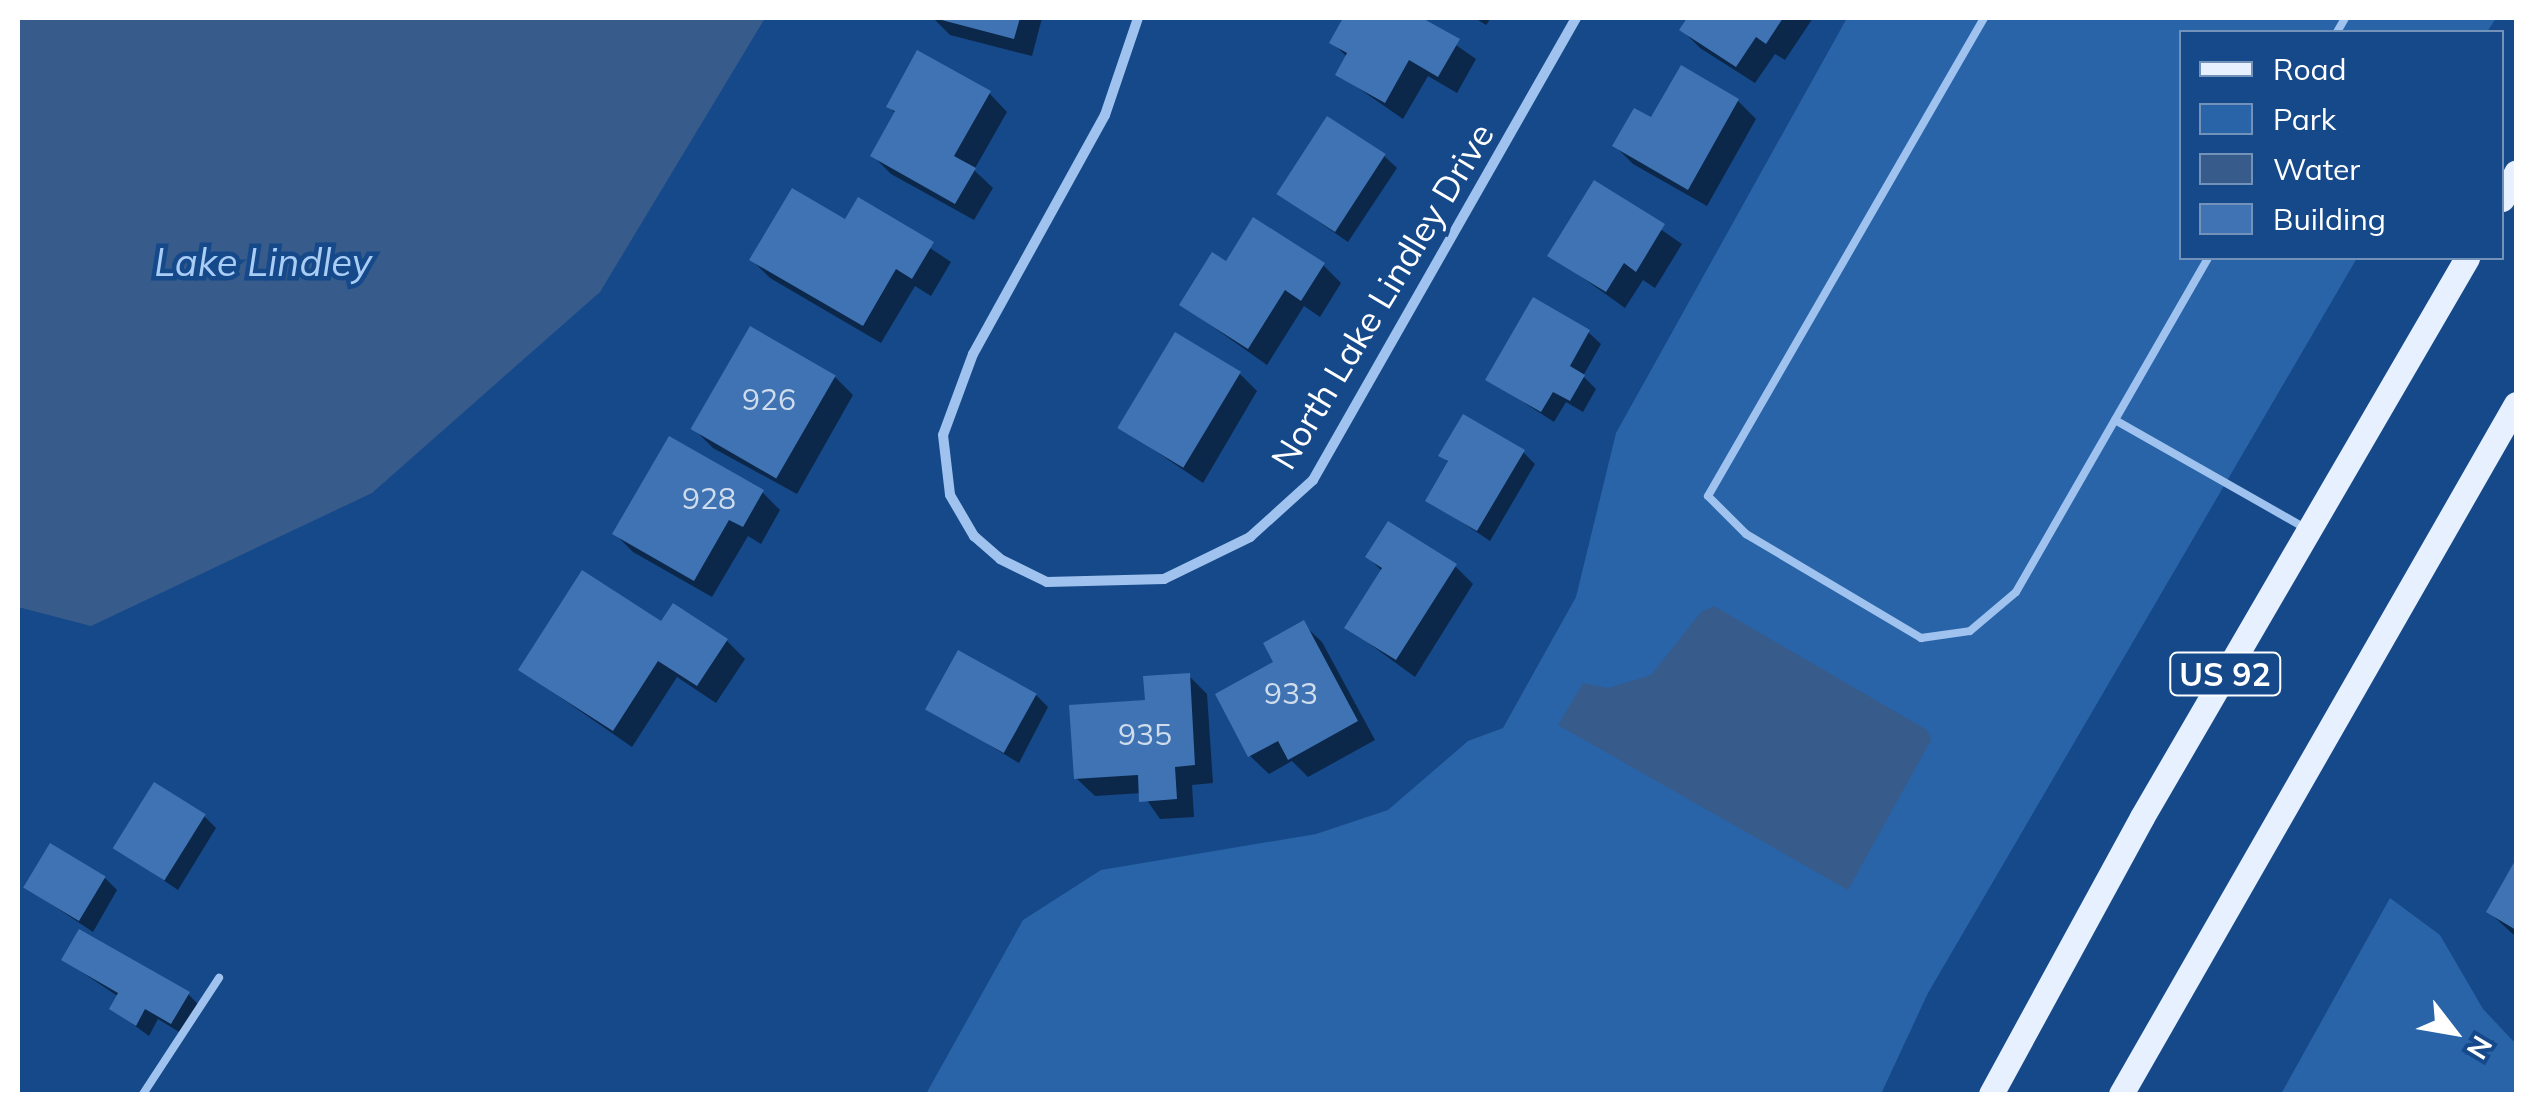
<!DOCTYPE html>
<style>
body{margin:0}
#map{position:relative;width:2534px;height:1112px;overflow:hidden;background:#16498a;font-family:Mulish,sans-serif}
div>[style]{position:absolute}
.green>*{inset:0;background:#2963a8}
.water>*{inset:0;background:#375c8c}
.shadow>*{inset:0;background:#0007}
.building>*{inset:0;background:#3f73b3;transform-origin:0 0}
.lane>*{height:8px;margin:-4px;padding:0 4px;transform-origin:4px;border-radius:4px;background:#9fc3ee}
.street>*{height:10px;margin:-5px;padding:0 5px;transform-origin:5px;border-radius:5px;background:#9fc3ee}
.primary>*{height:25px;margin:-12.5px;padding:0 12.5px;transform-origin:12.5px;border-radius:12.5px;background:#e6f0ff}
span{translate:-50% -50%;white-space:nowrap;text-align:center;line-height:1.15;-webkit-text-stroke:9px #16498a;paint-order:stroke}
.number-label{font-size:30px;color:#cfdcec}
.number-label span{-webkit-text-stroke-width:0}
.shield-label span{padding:2px 8px;background:#16498a;border:2px solid;border-radius:8px;-webkit-text-stroke-width:0}
.shield-label{font-size:32px;color:#fff;font-weight:700}
.street-label{font-size:35px;color:#fff}
.water-label{font-size:38px;color:#aacdf6;font-style:italic}
.frame{position:absolute;inset:0;border:20px solid #fff;pointer-events:none}
.legend{position:absolute;left:2179px;top:30px;width:325px;height:230px;box-sizing:border-box;background:#16498a;border:2px solid #7392b9;margin:0;padding:12px 18px;list-style:none;font-size:30px;color:#fff}
.legend li{display:flex;align-items:center;gap:20px;height:50px}
.legend b{width:50px;border:2px solid #7392b9}
.north{position:absolute;left:2404px;top:982px;width:100px;height:100px;-webkit-text-stroke:8px #16498a;paint-order:stroke;rotate:121deg;font-size:28px;font-weight:700;line-height:40px;text-align:center;color:#fff}
.north::after{content:'';display:block;margin:auto;width:35px;height:45px;background:#fff;clip-path:polygon(50% 0,100% 100%,50% 72%,0 100%)}
</style>
<div id="map">
<div class="green">
<i style="clip-path:polygon(1847px 18px,2496px 18px,2487px 32px,2182px 32px,2182px 258px,2357px 258px,1928px 993px,1881px 1094px,926px 1094px,1023px 920px,1101px 870px,1316px 834px,1388px 810px,1468px 741px,1503px 728px,1576px 597px,1616px 433px)"></i>
<i style="clip-path:polygon(2390px 898px,2440px 935px,2483px 1009px,2516px 1044px,2516px 1094px,2281px 1094px)"></i>
</div>
<div class="water">
<i style="clip-path:polygon(18px 18px,765px 18px,600px 292px,372px 493px,91px 626px,18px 607px)"></i>
<i style="clip-path:polygon(1714px 606px,1927px 730px,1931px 740px,1848px 890px,1558px 725px,1583px 683px,1608px 688px,1651px 675px,1701px 612px)"></i>
</div>
<div class="shadow">
<i style="clip-path:polygon(933px 18px,1042px 18px,1032px 56px,950px 35px)"></i>
<i style="clip-path:polygon(1346px 18px,1417px 18px,1476px 59px,1457px 93px,1428px 76px,1403px 119px,1338px 74px,1348px 58px,1332px 42px)"></i>
<i style="clip-path:polygon(1475px 18px,1491px 18px,1486px 25px)"></i>
<i style="clip-path:polygon(1689px 18px,1813px 18px,1785px 60px,1775px 54px,1755px 83px,1700px 48px,1682px 30px)"></i>
<i style="clip-path:polygon(989px 93px,1007px 112px,974px 170px,993px 188px,974px 220px,891px 174px,873px 156px,896px 114px,889px 106px)"></i>
<i style="clip-path:polygon(1738px 101px,1756px 119px,1707px 206px,1633px 164px,1615px 146px,1652px 121px)"></i>
<i style="clip-path:polygon(1384px 156px,1397px 168px,1348px 242px,1279px 194px)"></i>
<i style="clip-path:polygon(1595px 184px,1682px 244px,1655px 288px,1643px 280px,1625px 308px,1551px 255px)"></i>
<i style="clip-path:polygon(859px 201px,951px 262px,931px 296px,915px 286px,881px 343px,770px 278px,752px 260px,846px 222px)"></i>
<i style="clip-path:polygon(1227px 264px,1323px 265px,1341px 283px,1320px 317px,1304px 306px,1267px 365px,1182px 305px)"></i>
<i style="clip-path:polygon(1588px 332px,1601px 344px,1583px 376px,1596px 389px,1583px 412px,1566px 402px,1554px 422px,1488px 379px)"></i>
<i style="clip-path:polygon(1239px 373px,1257px 391px,1203px 483px,1121px 428px)"></i>
<i style="clip-path:polygon(835px 377px,853px 395px,797px 494px,713px 448px,695px 430px)"></i>
<i style="clip-path:polygon(1523px 452px,1535px 464px,1490px 541px,1429px 500px,1450px 464px,1442px 456px)"></i>
<i style="clip-path:polygon(762px 492px,780px 510px,761px 544px,748px 536px,712px 597px,633px 552px,615px 534px)"></i>
<i style="clip-path:polygon(1368px 557px,1455px 566px,1473px 584px,1415px 677px,1348px 628px,1383px 572px)"></i>
<i style="clip-path:polygon(662px 624px,727px 641px,745px 659px,716px 703px,677px 677px,632px 747px,521px 670px)"></i>
<i style="clip-path:polygon(1303px 624px,1322px 642px,1375px 740px,1308px 777px,1292px 761px,1269px 774px,1250px 756px,1277px 663px)"></i>
<i style="clip-path:polygon(1189px 676px,1207px 694px,1213px 783px,1192px 785px,1194px 817px,1160px 819px,1142px 793px,1095px 796px,1076px 778px,1147px 702px)"></i>
<i style="clip-path:polygon(1036px 695px,1048px 707px,1019px 763px,930px 709px)"></i>
<i style="clip-path:polygon(204px 816px,216px 828px,178px 890px,116px 848px)"></i>
<i style="clip-path:polygon(2516px 864px,2516px 937px,2489px 912px)"></i>
<i style="clip-path:polygon(105px 878px,117px 890px,93px 932px,27px 888px)"></i>
<i style="clip-path:polygon(64px 960px,188px 994px,200px 1006px,184px 1035px,158px 1019px,149px 1036px,112px 1009px,119px 997px)"></i>
</div>
<div class="building">
<i style="clip-path:polygon(934px 18px,1020px 18px,1014px 39px)"></i>
<i style="clip-path:polygon(1343px 18px,1422px 18px,1460px 39px,1438px 77px,1409px 60px,1385px 103px,1335px 75px,1347px 53px,1329px 43px)"></i>
<i style="clip-path:polygon(1687px 18px,1783px 18px,1766px 44px,1756px 37px,1736px 67px,1679px 30px)"></i>
<i style="clip-path:polygon(917px 50px,991px 91px,954px 156px,976px 168px,955px 204px,870px 156px,895px 111px,886px 107px)"></i>
<i style="clip-path:polygon(1681px 65px,1739px 99px,1688px 190px,1612px 146px,1634px 108px,1651px 117px)"></i>
<i style="left:1327px;top:116px;width:70px;height:93px;rotate:33deg"></i>
<i style="clip-path:polygon(1594px 180px,1665px 224px,1636px 272px,1624px 263px,1606px 292px,1547px 256px)"></i>
<i style="clip-path:polygon(792px 188px,845px 219px,858px 197px,934px 242px,912px 279px,896px 269px,863px 326px,749px 260px)"></i>
<i style="clip-path:polygon(1253px 217px,1325px 263px,1301px 301px,1285px 290px,1248px 349px,1179px 305px,1212px 252px,1226px 261px)"></i>
<i style="clip-path:polygon(1533px 297px,1590px 330px,1570px 366px,1585px 375px,1570px 401px,1553px 392px,1541px 412px,1485px 380px)"></i>
<i style="left:750px;top:326px;width:99px;height:119px;rotate:30deg"></i>
<i style="left:1175px;top:332px;width:77px;height:112px;rotate:31deg"></i>
<i style="clip-path:polygon(1463px 414px,1525px 450px,1477px 531px,1425px 501px,1448px 461px,1438px 456px)"></i>
<i style="clip-path:polygon(669px 436px,764px 490px,743px 527px,729px 520px,694px 581px,612px 534px)"></i>
<i style="clip-path:polygon(1388px 521px,1457px 564px,1396px 660px,1344px 628px,1382px 568px,1365px 557px)"></i>
<i style="clip-path:polygon(582px 570px,661px 621px,673px 603px,728px 639px,697px 686px,658px 661px,613px 731px,518px 670px)"></i>
<i style="clip-path:polygon(1304px 620px,1358px 721px,1288px 760px,1278px 741px,1248px 757px,1215px 694px,1273px 662px,1263px 643px)"></i>
<i style="left:958px;top:650px;width:90px;height:68px;rotate:29deg"></i>
<i style="clip-path:polygon(1190px 673px,1195px 765px,1175px 767px,1177px 799px,1139px 802px,1138px 775px,1074px 779px,1069px 705px,1145px 700px,1143px 676px)"></i>
<i style="left:154px;top:782px;width:61px;height:78px;rotate:32deg"></i>
<i style="left:50px;top:843px;width:65px;height:52px;rotate:31deg"></i>
<i style="clip-path:polygon(2516px 859px,2516px 930px,2486px 912px)"></i>
<i style="clip-path:polygon(79px 929px,190px 992px,171px 1024px,145px 1009px,136px 1026px,109px 1009px,118px 993px,61px 960px)"></i>
</div>
<div class="lane">
<i style="left:1984px;top:18px;width:552px;rotate:120deg"></i>
<i style="left:1708px;top:496px;width:54px;rotate:45deg"></i>
<i style="left:1746px;top:534px;width:204px;rotate:30.7deg"></i>
<i style="left:1921px;top:638px;width:49px;rotate:-8.1deg"></i>
<i style="left:1970px;top:631px;width:60px;rotate:-40.3deg"></i>
<i style="left:2016px;top:592px;width:385px;rotate:-60.1deg"></i>
<i style="left:2337px;top:32px;width:16px;rotate:-60deg"></i>
<i style="left:2115px;top:420px;width:219px;rotate:29.6deg"></i>
<i style="left:143px;top:1094px;width:139px;rotate:-56.8deg"></i>
</div>
<div class="street">
<i style="left:1138px;top:18px;width:102px;rotate:108.8deg"></i>
<i style="left:1105px;top:115px;width:273px;rotate:118.9deg"></i>
<i style="left:973px;top:354px;width:86px;rotate:110.3deg"></i>
<i style="left:943px;top:435px;width:60px;rotate:83.3deg"></i>
<i style="left:950px;top:495px;width:48px;rotate:59.7deg"></i>
<i style="left:974px;top:536px;width:35px;rotate:41deg"></i>
<i style="left:1000px;top:559px;width:52px;rotate:26.1deg"></i>
<i style="left:1047px;top:582px;width:117px;rotate:-1.5deg"></i>
<i style="left:1164px;top:579px;width:96px;rotate:-26deg"></i>
<i style="left:1250px;top:537px;width:85px;rotate:-42.1deg"></i>
<i style="left:1313px;top:480px;width:532px;rotate:-60.35deg"></i>
</div>
<div class="primary">
<i style="left:2502px;top:199px;width:30px;rotate:-62deg"></i>
<i style="left:1991px;top:1094px;width:315px;rotate:-61.4deg"></i>
<i style="left:2142px;top:817px;width:647px;rotate:-59.83deg"></i>
<i style="left:2121px;top:1094px;width:795px;rotate:-60.21deg"></i>
</div>
<div class="number-label">
<span style="left:769px;top:399px">926</span>
<span style="left:709px;top:498px">928</span>
<span style="left:1291px;top:693px">933</span>
<span style="left:1145px;top:734px">935</span>
</div>
<div class="shield-label">
<span style="left:2225px;top:674px">US 92</span>
</div>
<div class="street-label">
<span style="left:1382px;top:296px;rotate:-59deg">North Lake Lindley Drive</span>
</div>
<div class="water-label">
<span style="left:263px;top:263px">Lake Lindley</span>
</div>
<div class="frame"></div>
<ul class="legend">
<li><b style="height:12px;background:#e6f0ff"></b>Road</li>
<li><b style="height:28px;background:#2963a8"></b>Park</li>
<li><b style="height:28px;background:#375c8c"></b>Water</li>
<li><b style="height:28px;background:#3f73b3"></b>Building</li>
</ul>
<div class="north">N</div>
</div>
